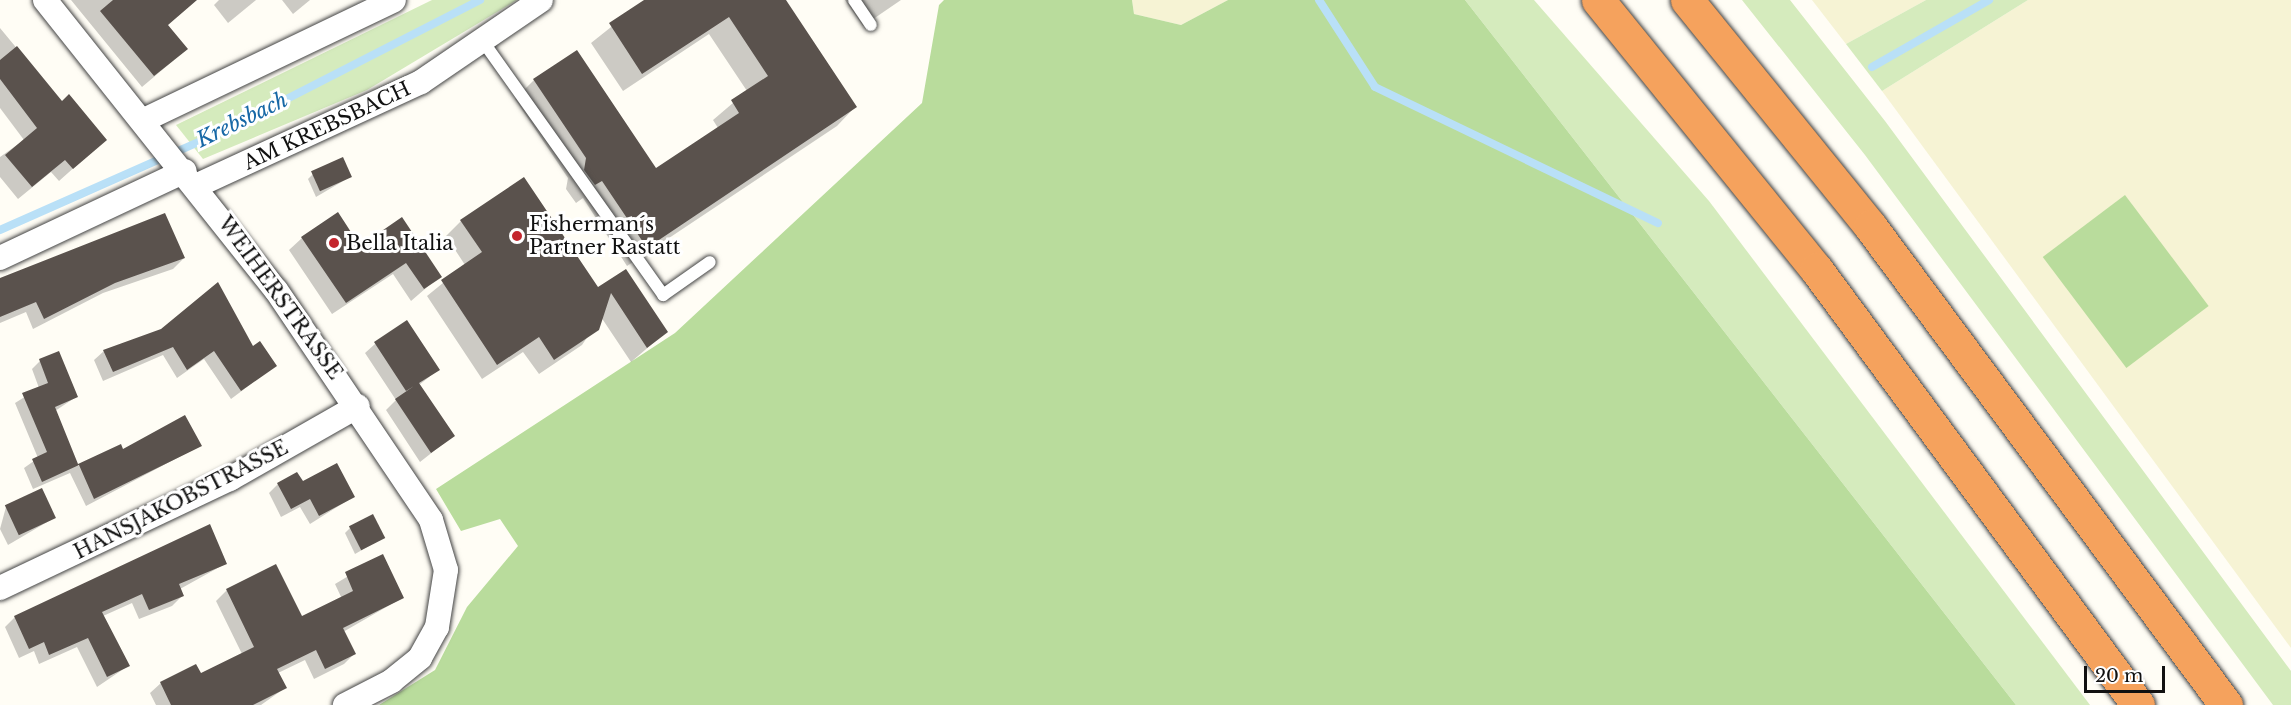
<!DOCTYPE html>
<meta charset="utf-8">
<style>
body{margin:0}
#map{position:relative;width:2291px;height:705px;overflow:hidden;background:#fffdf5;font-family:"Libre Baskerville",serif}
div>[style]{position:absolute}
.farmland>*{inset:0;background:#f6f3d4}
.green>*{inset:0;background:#d5ebbd}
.forest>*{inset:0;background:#b9dc9c;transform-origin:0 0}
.shadow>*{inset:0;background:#0003}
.stream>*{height:8px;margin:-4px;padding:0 4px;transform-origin:4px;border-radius:4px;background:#b9e0f7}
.building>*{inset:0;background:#5a524d;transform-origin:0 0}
.roads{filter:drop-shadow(0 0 2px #444) drop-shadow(0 0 2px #444)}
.lane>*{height:12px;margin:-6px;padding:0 6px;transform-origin:6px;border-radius:6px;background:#fff}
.street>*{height:24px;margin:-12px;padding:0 12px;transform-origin:12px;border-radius:12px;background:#fff}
.highway>*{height:33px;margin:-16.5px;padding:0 16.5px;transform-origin:16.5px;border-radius:16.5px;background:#f5a25d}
.dots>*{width:16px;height:16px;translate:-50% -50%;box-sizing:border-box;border:3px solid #fff;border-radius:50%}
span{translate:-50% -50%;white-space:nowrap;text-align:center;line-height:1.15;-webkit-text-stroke:6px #fff;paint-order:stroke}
.street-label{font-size:20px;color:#111}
.poi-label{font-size:20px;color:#111}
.left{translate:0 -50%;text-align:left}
.water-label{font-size:21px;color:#1768a6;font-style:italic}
.scale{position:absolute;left:2084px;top:666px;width:81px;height:27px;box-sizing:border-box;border:3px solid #111;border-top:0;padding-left:8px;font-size:18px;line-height:21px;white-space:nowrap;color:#111;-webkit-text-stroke:4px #fff;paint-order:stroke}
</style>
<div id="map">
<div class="farmland">
<i style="clip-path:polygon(1132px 0,1228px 0,1181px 25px,1134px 14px)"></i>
<i style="clip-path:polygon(1812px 0,1926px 0,1846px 44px)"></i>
<i style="clip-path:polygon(2028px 0,2291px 0,2291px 648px,1882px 91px)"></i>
</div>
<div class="green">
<i style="clip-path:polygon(432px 0,517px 0,367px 90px,203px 159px,176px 125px)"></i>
<i style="clip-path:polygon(1465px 0,1534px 0,1709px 201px,2090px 705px,2016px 705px)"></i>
<i style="clip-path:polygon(1742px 0,1790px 0,1885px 121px,2291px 671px,2291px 705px,2273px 705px,1865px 155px)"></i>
<i style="clip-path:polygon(1926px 0,2028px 0,1882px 91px,1846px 44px)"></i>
</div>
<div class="forest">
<i style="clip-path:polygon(944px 0,1132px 0,1134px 14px,1181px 25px,1228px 0,1465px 0,2016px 705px,379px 705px,435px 670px,467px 607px,518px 546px,500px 519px,461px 531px,436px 489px,675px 333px,922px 103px,939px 5px)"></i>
<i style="left:2125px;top:195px;width:139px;height:103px;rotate:53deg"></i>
</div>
<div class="shadow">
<i style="clip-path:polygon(71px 0,196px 0,167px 25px,174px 60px,142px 87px)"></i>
<i style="clip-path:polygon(219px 0,256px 0,228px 23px,214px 5px)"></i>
<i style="clip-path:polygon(282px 0,310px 0,293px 14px)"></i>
<i style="clip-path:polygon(645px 0,784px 0,855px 107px,837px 126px,627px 266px,583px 198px,576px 203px,566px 189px,568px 178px,515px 99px,534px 80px,655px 170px,718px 128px,713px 120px,747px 91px,709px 34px,623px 91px,591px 43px)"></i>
<i style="clip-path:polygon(845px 0,901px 0,863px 26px)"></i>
<i style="clip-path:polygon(0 28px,62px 103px,105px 140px,59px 181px,51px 172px,18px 199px,0 177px,0 157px,24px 140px,0 108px)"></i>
<i style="clip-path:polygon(313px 174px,350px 177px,316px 197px,308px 179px)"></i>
<i style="clip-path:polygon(402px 219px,440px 276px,411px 301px,393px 274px,332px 314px,289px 250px,302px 238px,360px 248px)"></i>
<i style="clip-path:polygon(461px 221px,598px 289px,625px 271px,666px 332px,631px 362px,601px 317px,582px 345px,539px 374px,523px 352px,482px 379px,427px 296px,465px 265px,446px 236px)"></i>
<i style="clip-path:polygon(184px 258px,173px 269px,103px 293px,33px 329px,26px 312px,0 323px,0 282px)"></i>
<i style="clip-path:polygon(162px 330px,253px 348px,275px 366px,231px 399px,204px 359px,177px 378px,163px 355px,103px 381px,94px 360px,104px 351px)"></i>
<i style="clip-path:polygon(375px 344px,438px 370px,419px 385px,453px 436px,420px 462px,386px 410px,396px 400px,365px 353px)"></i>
<i style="clip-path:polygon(40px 361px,76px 397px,55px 411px,78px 466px,120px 446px,123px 451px,200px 446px,86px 506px,70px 473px,33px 489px,24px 468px,38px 458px,15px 403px,39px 388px,32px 369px)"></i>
<i style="clip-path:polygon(302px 483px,353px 497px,310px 524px,300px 507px,281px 517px,269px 493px,278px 484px)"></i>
<i style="clip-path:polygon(6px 507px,54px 518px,8px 545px,0 529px)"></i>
<i style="clip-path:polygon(350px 528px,383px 538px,355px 554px,345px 533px)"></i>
<i style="clip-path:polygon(382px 556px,402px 598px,343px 632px,354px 654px,344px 664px,314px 679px,305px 660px,278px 673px,285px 688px,261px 705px,156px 705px,150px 693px,161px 683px,200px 675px,242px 654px,216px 601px,227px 590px,301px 618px,342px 599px,335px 584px)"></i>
<i style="clip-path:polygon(225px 564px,180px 589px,182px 596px,172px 606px,139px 619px,132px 603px,103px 616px,128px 666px,97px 687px,77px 647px,39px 664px,34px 651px,19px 658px,5px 627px,15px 617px)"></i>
</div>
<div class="stream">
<i style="left:1319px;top:0;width:103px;rotate:57.2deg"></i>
<i style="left:1375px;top:87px;width:314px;rotate:25.7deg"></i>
<i style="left:1872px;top:67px;width:135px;rotate:-29.8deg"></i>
<i style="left:0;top:230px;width:252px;rotate:-23.9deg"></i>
<i style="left:230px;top:128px;width:281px;rotate:-27.1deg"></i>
</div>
<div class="building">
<i style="clip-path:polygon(113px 0,197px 0,168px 25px,188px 49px,154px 76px,100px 11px)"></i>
<i style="clip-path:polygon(644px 0,786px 0,857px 107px,647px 248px,602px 181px,595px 185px,584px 170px,586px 158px,533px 79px,577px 50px,656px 168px,739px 113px,731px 100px,768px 76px,729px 17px,642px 74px,609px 23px)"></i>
<i style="clip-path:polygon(17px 46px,62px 101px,69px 94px,107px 140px,73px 169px,65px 160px,32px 187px,5px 155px,37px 128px,0 79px,0 60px)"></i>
<i style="left:343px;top:157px;width:22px;height:35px;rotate:66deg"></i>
<i style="clip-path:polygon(524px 177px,598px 287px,626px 269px,668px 332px,647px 348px,611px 293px,599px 330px,554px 360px,539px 337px,497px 365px,441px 280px,482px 252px,460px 220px)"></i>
<i style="clip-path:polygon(338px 212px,360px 246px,402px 217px,442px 277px,424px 289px,406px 263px,346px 303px,301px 237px)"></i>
<i style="clip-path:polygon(165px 213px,185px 258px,115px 283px,44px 319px,36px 302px,0 317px,0 278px)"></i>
<i style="clip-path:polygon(218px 282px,253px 346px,260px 341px,277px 366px,241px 391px,214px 351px,187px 370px,173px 347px,113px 372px,103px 350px,161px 329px)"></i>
<i style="clip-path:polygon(407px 320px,440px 370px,419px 383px,455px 436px,431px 453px,395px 399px,414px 386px,406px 391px,374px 342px)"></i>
<i style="clip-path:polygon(59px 351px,78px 397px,55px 407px,78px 464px,121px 444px,123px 449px,185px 415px,202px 446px,94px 499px,79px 465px,42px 482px,32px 459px,47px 452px,22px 393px,48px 383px,39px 359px)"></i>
<i style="clip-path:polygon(337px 463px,355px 497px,319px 516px,310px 499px,291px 509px,277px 483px,297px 472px,303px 481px)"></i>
<i style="left:42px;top:488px;width:33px;height:41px;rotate:65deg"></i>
<i style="left:373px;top:514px;width:27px;height:27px;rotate:63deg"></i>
<i style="clip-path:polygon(210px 524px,227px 564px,179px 584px,184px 596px,149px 610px,142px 594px,102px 612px,130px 666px,107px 677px,88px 638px,49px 655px,44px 642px,29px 649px,14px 616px)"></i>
<i style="clip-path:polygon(383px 554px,404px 598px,343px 628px,356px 654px,325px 669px,316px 650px,277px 669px,287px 688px,253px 705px,171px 705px,160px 682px,196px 664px,201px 673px,254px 647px,226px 589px,276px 564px,302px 616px,353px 591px,345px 572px)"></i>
</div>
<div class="roads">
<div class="lane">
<i style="left:854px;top:0;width:30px;rotate:56deg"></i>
<i style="left:482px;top:40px;width:313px;rotate:54.6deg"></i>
<i style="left:663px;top:295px;width:57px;rotate:-35.1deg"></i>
</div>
<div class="street">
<i style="left:45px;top:0;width:371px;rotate:51.5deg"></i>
<i style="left:276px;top:290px;width:277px;rotate:56deg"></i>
<i style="left:431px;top:520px;width:52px;rotate:73.3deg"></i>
<i style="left:446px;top:570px;width:58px;rotate:99deg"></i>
<i style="left:437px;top:627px;width:35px;rotate:119deg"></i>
<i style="left:420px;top:658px;width:36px;rotate:141deg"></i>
<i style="left:392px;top:681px;width:53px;rotate:152.9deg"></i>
<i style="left:144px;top:120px;width:277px;rotate:-25.6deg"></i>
<i style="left:198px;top:185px;width:246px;rotate:-24.8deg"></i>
<i style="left:421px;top:82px;width:145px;rotate:-34.3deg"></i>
<i style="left:0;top:258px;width:204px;rotate:-25.2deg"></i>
<i style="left:0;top:588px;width:255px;rotate:-25.4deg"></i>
<i style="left:230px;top:479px;width:147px;rotate:-29.7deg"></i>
</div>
<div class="highway">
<i style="left:1598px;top:0;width:346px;rotate:51deg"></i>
<i style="left:1816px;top:269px;width:542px;rotate:53.55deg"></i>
<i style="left:1687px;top:0;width:291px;rotate:51deg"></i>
<i style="left:1870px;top:226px;width:597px;rotate:53.38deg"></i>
</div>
</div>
<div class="dots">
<i style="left:517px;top:236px;background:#c4262e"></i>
<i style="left:334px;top:243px;background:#c4262e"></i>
</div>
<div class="street-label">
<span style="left:327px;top:126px;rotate:-25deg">AM KREBSBACH</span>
<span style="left:280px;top:298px;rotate:54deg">WEIHERSTRASSE</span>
<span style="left:181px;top:500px;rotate:-27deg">HANSJAKOBSTRASSE</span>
</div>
<div class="poi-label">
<span class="left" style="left:529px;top:236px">Fisherman´s<br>Partner Rastatt</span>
<span class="left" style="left:346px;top:243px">Bella Italia</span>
</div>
<div class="water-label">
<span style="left:242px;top:120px;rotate:-26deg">Krebsbach</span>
</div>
<div class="scale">20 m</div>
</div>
